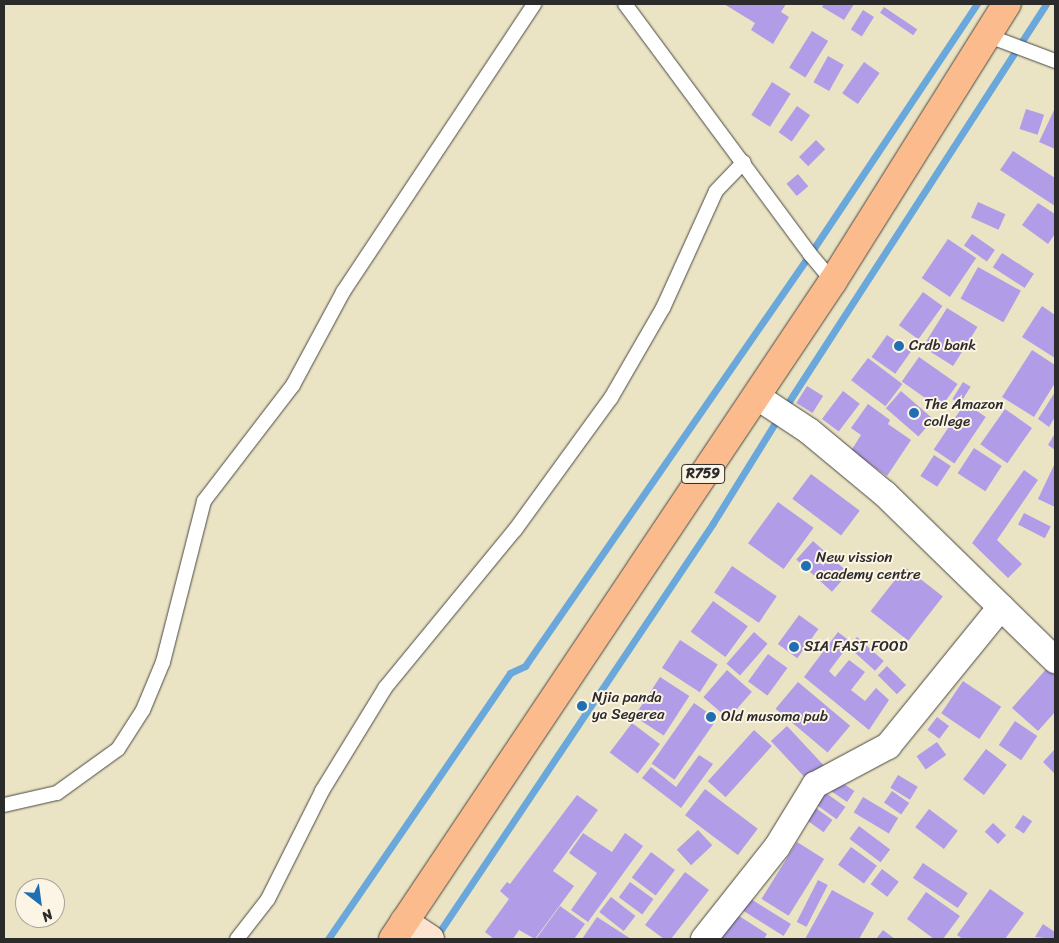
<!DOCTYPE html>
<style>
body{margin:0}
#map{position:relative;width:1059px;height:943px;overflow:hidden;background:#ebe4c4;font-family:Sriracha,sans-serif}
div>[style]{position:absolute}
.stream>*{height:7px;margin:-3.5px;padding:0 3.5px;transform-origin:3.5px;border-radius:3.5px;background:#6aa8dc}
.building>*{inset:0;background:#b09ce7;transform-origin:0 0}
.roads{filter:drop-shadow(0 0 1px #484742) drop-shadow(0 0 1px #484742)}
.lane>*{height:14px;margin:-7px;padding:0 7px;transform-origin:7px;border-radius:7px;background:#fff}
.street>*{height:26px;margin:-13px;padding:0 13px;transform-origin:13px;border-radius:13px;background:#fff}
.secondary>*{height:28px;margin:-14px;padding:0 14px;transform-origin:14px;border-radius:14px;background:#fde4d1}
.primary>*{height:28px;margin:-14px;padding:0 14px;transform-origin:14px;border-radius:14px;background:#fbbb8d}
.dots>*{width:14px;height:14px;translate:-50% -50%;box-sizing:border-box;border:2px solid #fcf5e5;border-radius:50%}
span{translate:-50% -50%;white-space:nowrap;text-align:center;line-height:1.15;-webkit-text-stroke:4px #fcf5e5;paint-order:stroke}
.shield-label span{padding:1px 4px;background:#fcf5e5;border:1px solid;border-radius:4px;-webkit-text-stroke-width:0}
.shield-label{font-size:14px;color:#2b2b2b;font-weight:700}
.poi-label{font-size:15px;color:#2b2b2b}
.left{translate:0 -50%;text-align:left}
.frame{position:absolute;inset:0;border:5px solid #2b2b2b;pointer-events:none}
.north{position:absolute;left:15px;top:878px;width:50px;height:50px;box-sizing:border-box;background:#fcf5e5;border:1px solid #a8a49b;border-radius:50%;rotate:150deg;font-size:14px;font-weight:700;line-height:20px;text-align:center;color:#2b2b2b}
.north::after{content:'';display:block;margin:auto;width:18px;height:22px;background:#1f6fb2;clip-path:polygon(50% 0,100% 100%,50% 72%,0 100%)}
</style>
<div id="map">
<div class="stream">
<i style="left:784px;top:409px;width:482px;rotate:-57.1deg"></i>
<i style="left:436px;top:937px;width:498px;rotate:-56.2deg"></i>
<i style="left:713px;top:523px;width:123px;rotate:-58.2deg"></i>
<i style="left:328px;top:939px;width:322px;rotate:-55.6deg"></i>
<i style="left:510px;top:673px;width:17px;rotate:-25deg"></i>
<i style="left:525px;top:666px;width:501px;rotate:-55.33deg"></i>
<i style="left:810px;top:254px;width:301px;rotate:-56.3deg"></i>
</div>
<div class="building">
<i style="clip-path:polygon(724px 4px,786px 4px,781px 12px,789px 17px,773px 44px,751px 30px,755px 23px)"></i>
<i style="clip-path:polygon(824px 4px,854px 4px,844px 20px,822px 7px)"></i>
<i style="left:884px;top:7px;width:40px;height:7px;rotate:34deg"></i>
<i style="left:863px;top:10px;width:13px;height:23px;rotate:32deg"></i>
<i style="left:812px;top:31px;width:19px;height:43px;rotate:32deg"></i>
<i style="left:828px;top:56px;width:18px;height:30px;rotate:29deg"></i>
<i style="left:864px;top:62px;width:19px;height:38px;rotate:35deg"></i>
<i style="left:772px;top:82px;width:22px;height:39px;rotate:32deg"></i>
<i style="left:797px;top:106px;width:16px;height:32px;rotate:35deg"></i>
<i style="clip-path:polygon(1055px 108px,1055px 149px,1039px 142px)"></i>
<i style="left:1026px;top:109px;width:19px;height:21px;rotate:18deg"></i>
<i style="left:816px;top:140px;width:13px;height:24px;rotate:45deg"></i>
<i style="clip-path:polygon(1013px 151px,1055px 178px,1055px 206px,1000px 170px)"></i>
<i style="left:798px;top:174px;width:16px;height:15px;rotate:50deg"></i>
<i style="left:978px;top:202px;width:30px;height:17px;rotate:24deg"></i>
<i style="clip-path:polygon(1038px 203px,1055px 214px,1055px 234px,1048px 244px,1022px 225px)"></i>
<i style="left:972px;top:234px;width:28px;height:14px;rotate:35deg"></i>
<i style="left:948px;top:239px;width:34px;height:47px;rotate:34deg"></i>
<i style="left:1002px;top:253px;width:38px;height:17px;rotate:33deg"></i>
<i style="left:978px;top:267px;width:49px;height:36px;rotate:29deg"></i>
<i style="left:923px;top:292px;width:24px;height:41px;rotate:36deg"></i>
<i style="clip-path:polygon(1042px 306px,1055px 315px,1055px 358px,1022px 337px)"></i>
<i style="left:947px;top:308px;width:36px;height:46px;rotate:32deg"></i>
<i style="left:887px;top:335px;width:29px;height:27px;rotate:35deg"></i>
<i style="clip-path:polygon(1032px 350px,1055px 365px,1055px 383px,1034px 417px,1002px 397px)"></i>
<i style="left:919px;top:357px;width:47px;height:30px;rotate:35deg"></i>
<i style="left:868px;top:358px;width:43px;height:28px;rotate:37deg"></i>
<i style="left:963px;top:382px;width:9px;height:20px;rotate:32deg"></i>
<i style="left:807px;top:386px;width:19px;height:20px;rotate:32deg"></i>
<i style="left:843px;top:391px;width:21px;height:35px;rotate:37deg"></i>
<i style="left:901px;top:391px;width:43px;height:23px;rotate:41deg"></i>
<i style="clip-path:polygon(1055px 392px,1055px 417px,1049px 427px,1038px 419px)"></i>
<i style="left:965px;top:403px;width:25px;height:56px;rotate:34deg"></i>
<i style="clip-path:polygon(868px 404px,890px 420px,888px 424px,911px 440px,887px 476px,851px 451px,861px 435px,851px 428px)"></i>
<i style="left:1005px;top:409px;width:33px;height:43px;rotate:35deg"></i>
<i style="clip-path:polygon(1055px 433px,1055px 450px,1048px 445px)"></i>
<i style="left:974px;top:448px;width:33px;height:30px;rotate:33deg"></i>
<i style="left:934px;top:455px;width:20px;height:25px;rotate:33deg"></i>
<i style="clip-path:polygon(1055px 463px,1055px 507px,1038px 499px)"></i>
<i style="clip-path:polygon(1024px 470px,1038px 480px,997px 540px,1022px 564px,1008px 578px,972px 543px)"></i>
<i style="left:811px;top:474px;width:61px;height:31px;rotate:37deg"></i>
<i style="left:778px;top:502px;width:44px;height:51px;rotate:36deg"></i>
<i style="left:1024px;top:513px;width:30px;height:13px;rotate:27deg"></i>
<i style="left:813px;top:541px;width:48px;height:25px;rotate:42deg"></i>
<i style="left:732px;top:566px;width:54px;height:32px;rotate:34deg"></i>
<i style="left:905px;top:567px;width:48px;height:56px;rotate:38deg"></i>
<i style="left:713px;top:601px;width:43px;height:38px;rotate:36deg"></i>
<i style="left:799px;top:615px;width:24px;height:36px;rotate:36deg"></i>
<i style="left:754px;top:632px;width:18px;height:42px;rotate:41deg"></i>
<i style="clip-path:polygon(838px 632px,851px 642px,829px 671px,835px 677px,849px 660px,865px 672px,851px 690px,865px 701px,876px 688px,889px 700px,869px 730px,804px 677px)"></i>
<i style="left:857px;top:637px;width:36px;height:13px;rotate:42deg"></i>
<i style="left:680px;top:640px;width:45px;height:33px;rotate:33deg"></i>
<i style="left:768px;top:654px;width:24px;height:34px;rotate:36deg"></i>
<i style="left:887px;top:666px;width:27px;height:13px;rotate:45deg"></i>
<i style="clip-path:polygon(1048px 667px,1055px 674px,1055px 712px,1038px 731px,1012px 708px)"></i>
<i style="left:727px;top:670px;width:33px;height:36px;rotate:41deg"></i>
<i style="left:660px;top:677px;width:35px;height:47px;rotate:33deg"></i>
<i style="left:963px;top:681px;width:46px;height:39px;rotate:34deg"></i>
<i style="left:798px;top:682px;width:68px;height:35px;rotate:40deg"></i>
<i style="left:694px;top:703px;width:28px;height:74px;rotate:35deg"></i>
<i style="left:937px;top:717px;width:15px;height:16px;rotate:37deg"></i>
<i style="left:1015px;top:721px;width:27px;height:29px;rotate:34deg"></i>
<i style="left:632px;top:723px;width:35px;height:37px;rotate:37deg"></i>
<i style="left:787px;top:726px;width:54px;height:22px;rotate:47deg"></i>
<i style="left:754px;top:730px;width:24px;height:69px;rotate:42deg"></i>
<i style="left:937px;top:742px;width:16px;height:25px;rotate:55deg"></i>
<i style="left:986px;top:749px;width:26px;height:38px;rotate:37deg"></i>
<i style="clip-path:polygon(1055px 749px,1055px 774px,1043px 762px)"></i>
<i style="clip-path:polygon(699px 755px,713px 764px,681px 808px,642px 778px,651px 767px,676px 787px)"></i>
<i style="left:898px;top:775px;width:23px;height:15px;rotate:31deg"></i>
<i style="left:832px;top:776px;width:27px;height:13px;rotate:34deg"></i>
<i style="left:705px;top:789px;width:66px;height:33px;rotate:37deg"></i>
<i style="left:892px;top:791px;width:21px;height:14px;rotate:35deg"></i>
<i style="left:826px;top:793px;width:24px;height:15px;rotate:36deg"></i>
<i style="clip-path:polygon(577px 795px,598px 810px,553px 871px,574px 886px,535px 939px,519px 930px,513px 939px,494px 939px,485px 932px,509px 899px,500px 891px,507px 882px,510px 884px)"></i>
<i style="left:863px;top:797px;width:41px;height:18px;rotate:31deg"></i>
<i style="left:813px;top:806px;width:24px;height:15px;rotate:36deg"></i>
<i style="left:929px;top:809px;width:36px;height:23px;rotate:37deg"></i>
<i style="left:1023px;top:815px;width:11px;height:15px;rotate:34deg"></i>
<i style="left:993px;top:823px;width:18px;height:12px;rotate:43deg"></i>
<i style="left:859px;top:826px;width:39px;height:16px;rotate:37deg"></i>
<i style="left:698px;top:830px;width:21px;height:29px;rotate:47deg"></i>
<i style="clip-path:polygon(583px 833px,612px 852px,625px 833px,643px 846px,588px 922px,571px 910px,597px 873px,569px 853px)"></i>
<i style="left:797px;top:842px;width:32px;height:67px;rotate:32deg"></i>
<i style="left:851px;top:847px;width:32px;height:22px;rotate:36deg"></i>
<i style="left:651px;top:852px;width:30px;height:32px;rotate:37deg"></i>
<i style="left:923px;top:863px;width:54px;height:18px;rotate:34deg"></i>
<i style="left:882px;top:869px;width:21px;height:19px;rotate:37deg"></i>
<i style="clip-path:polygon(685px 872px,709px 890px,671px 939px,664px 939px,645px 925px)"></i>
<i style="left:818px;top:880px;width:11px;height:47px;rotate:27deg"></i>
<i style="left:630px;top:882px;width:29px;height:19px;rotate:36deg"></i>
<i style="clip-path:polygon(990px 889px,1024px 913px,1005px 939px,963px 939px,957px 935px)"></i>
<i style="clip-path:polygon(832px 890px,874px 913px,859px 939px,805px 939px)"></i>
<i style="clip-path:polygon(926px 892px,960px 916px,943px 939px,934px 939px,907px 919px)"></i>
<i style="left:746px;top:896px;width:53px;height:14px;rotate:32deg"></i>
<i style="left:611px;top:897px;width:31px;height:19px;rotate:38deg"></i>
<i style="clip-path:polygon(560px 906px,585px 924px,574px 939px,536px 939px)"></i>
<i style="clip-path:polygon(733px 912px,767px 934px,764px 939px,715px 939px)"></i>
<i style="clip-path:polygon(597px 917px,631px 939px,582px 939px)"></i>
<i style="clip-path:polygon(1043px 924px,1055px 932px,1055px 939px,1035px 937px)"></i>
<i style="clip-path:polygon(883px 930px,895px 939px,876px 939px)"></i>
</div>
<div class="roads">
<div class="lane">
<i style="left:625px;top:4px;width:311px;rotate:53.5deg"></i>
<i style="left:810px;top:254px;width:35px;rotate:50deg"></i>
<i style="left:986px;top:35px;width:74px;rotate:20.6deg"></i>
<i style="left:4px;top:805px;width:54px;rotate:-12.8deg"></i>
<i style="left:57px;top:793px;width:75px;rotate:-35.8deg"></i>
<i style="left:118px;top:749px;width:46px;rotate:-57.3deg"></i>
<i style="left:143px;top:710px;width:52px;rotate:-67.4deg"></i>
<i style="left:163px;top:662px;width:166px;rotate:-75.7deg"></i>
<i style="left:204px;top:501px;width:146px;rotate:-52.5deg"></i>
<i style="left:293px;top:385px;width:106px;rotate:-61.7deg"></i>
<i style="left:343px;top:292px;width:346px;rotate:-56.4deg"></i>
<i style="left:237px;top:939px;width:51px;rotate:-52.2deg"></i>
<i style="left:268px;top:899px;width:121px;rotate:-63.4deg"></i>
<i style="left:322px;top:791px;width:121px;rotate:-58.5deg"></i>
<i style="left:385px;top:688px;width:205px;rotate:-50.6deg"></i>
<i style="left:515px;top:530px;width:163px;rotate:-54deg"></i>
<i style="left:611px;top:398px;width:104px;rotate:-60deg"></i>
<i style="left:663px;top:308px;width:128px;rotate:-65.6deg"></i>
<i style="left:716px;top:191px;width:40px;rotate:-46deg"></i>
</div>
<div class="street">
<i style="left:756px;top:396px;width:64px;rotate:33.4deg"></i>
<i style="left:809px;top:431px;width:99px;rotate:39.7deg"></i>
<i style="left:885px;top:494px;width:238px;rotate:44.3deg"></i>
<i style="left:704px;top:939px;width:117px;rotate:-51.6deg"></i>
<i style="left:777px;top:847px;width:73px;rotate:-58.5deg"></i>
<i style="left:815px;top:785px;width:83px;rotate:-28.1deg"></i>
<i style="left:888px;top:746px;width:179px;rotate:-50.9deg"></i>
</div>
<div class="secondary">
<i style="left:404px;top:922px;width:31px;rotate:33deg"></i>
</div>
<div class="primary">
<i style="left:393px;top:939px;width:792px;rotate:-56.23deg"></i>
<i style="left:833px;top:281px;width:327px;rotate:-57.9deg"></i>
</div>
</div>
<div class="dots">
<i style="left:899px;top:346px;background:#1f6fb2"></i>
<i style="left:914px;top:413px;background:#1f6fb2"></i>
<i style="left:806px;top:566px;background:#1f6fb2"></i>
<i style="left:794px;top:647px;background:#1f6fb2"></i>
<i style="left:582px;top:706px;background:#1f6fb2"></i>
<i style="left:711px;top:717px;background:#1f6fb2"></i>
</div>
<div class="shield-label">
<span style="left:703px;top:474px">R759</span>
</div>
<div class="poi-label">
<span class="left" style="left:909px;top:346px">Crdb bank</span>
<span class="left" style="left:924px;top:413px">The Amazon<br>college</span>
<span class="left" style="left:816px;top:566px">New vission<br>academy centre</span>
<span class="left" style="left:804px;top:647px">SIA FAST FOOD</span>
<span class="left" style="left:592px;top:706px">Njia panda<br>ya Segerea</span>
<span class="left" style="left:721px;top:717px">Old musoma pub</span>
</div>
<div class="frame"></div>
<div class="north">N</div>
</div>
